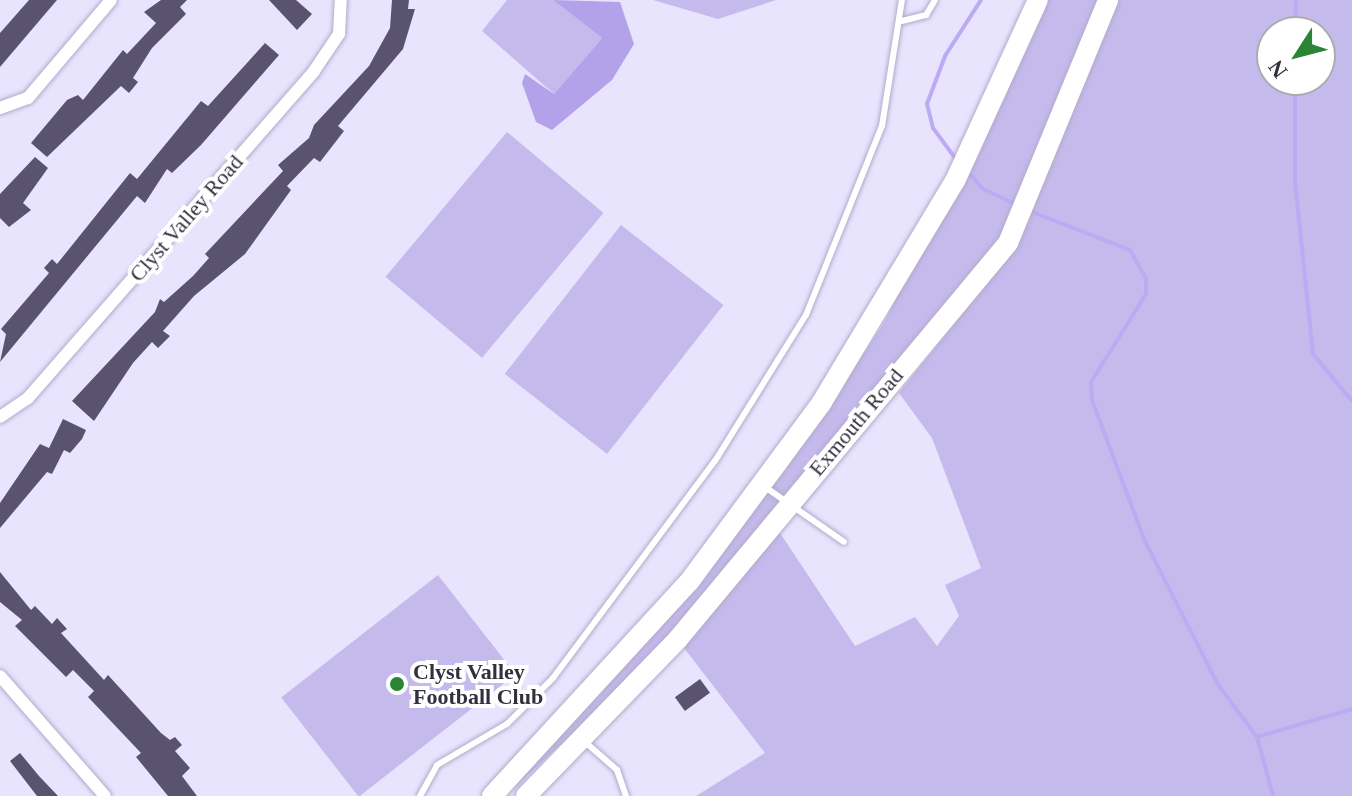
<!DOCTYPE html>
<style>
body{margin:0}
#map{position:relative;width:1352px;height:796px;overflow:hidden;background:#e9e4fe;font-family:"Times New Roman",serif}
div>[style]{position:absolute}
.green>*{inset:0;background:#c5baec;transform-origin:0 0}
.forest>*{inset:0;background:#b3a2ea}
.stream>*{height:4px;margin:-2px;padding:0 2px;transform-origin:2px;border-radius:2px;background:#bcabf3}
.building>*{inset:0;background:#59536f;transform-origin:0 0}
.roads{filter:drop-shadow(0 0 2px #b2abcb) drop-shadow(0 0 2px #b2abcb)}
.service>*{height:6px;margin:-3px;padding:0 3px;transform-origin:3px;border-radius:3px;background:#fff}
.minor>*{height:12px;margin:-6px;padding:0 6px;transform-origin:6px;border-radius:6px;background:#fff}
.trunk>*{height:20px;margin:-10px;padding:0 10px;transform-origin:10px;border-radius:10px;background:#fff}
.dots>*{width:22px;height:22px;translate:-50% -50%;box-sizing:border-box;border:4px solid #fff;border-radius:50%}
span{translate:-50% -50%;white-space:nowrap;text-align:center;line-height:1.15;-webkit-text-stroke:8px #fff;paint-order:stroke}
.street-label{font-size:22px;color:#33303d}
.poi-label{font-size:22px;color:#33303d;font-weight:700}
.left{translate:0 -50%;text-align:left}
.north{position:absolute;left:1256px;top:16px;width:80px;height:80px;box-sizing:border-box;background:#fff;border:2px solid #adacb1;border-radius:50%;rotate:234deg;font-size:22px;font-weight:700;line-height:32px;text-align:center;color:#33303d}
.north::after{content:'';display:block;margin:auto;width:28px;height:36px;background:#2c8534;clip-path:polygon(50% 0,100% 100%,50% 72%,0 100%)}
</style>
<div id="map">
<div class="green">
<i style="clip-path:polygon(507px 0,553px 0,602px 38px,554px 94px,482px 31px)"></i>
<i style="clip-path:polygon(653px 0,776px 0,718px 19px)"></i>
<i style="clip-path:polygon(1046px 0,1100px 0,1003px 239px,635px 676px,505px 796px,701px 580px,787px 468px,884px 323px)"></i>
<i style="clip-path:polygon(evenodd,1115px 0,1352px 0,1352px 796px,696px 796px,765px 753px,681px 644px,780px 533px,855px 646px,915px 617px,937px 646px,959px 616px,945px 585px,981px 568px,932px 438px,899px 393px,1017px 246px,1115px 0,1272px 32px,1320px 32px,1320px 80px,1272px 80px,1272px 32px)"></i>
<i style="left:507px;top:132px;width:126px;height:189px;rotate:40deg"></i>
<i style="left:621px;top:225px;width:130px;height:189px;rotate:38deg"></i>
<i style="left:438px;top:575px;width:126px;height:199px;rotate:52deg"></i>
</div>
<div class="forest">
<i style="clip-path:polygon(553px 0,620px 2px,634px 44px,612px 80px,552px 130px,536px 122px,522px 83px,525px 74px,554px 94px,602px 38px)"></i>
</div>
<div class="stream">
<i style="left:1295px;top:32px;width:32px;rotate:-88deg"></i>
<i style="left:1295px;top:80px;width:102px;rotate:90deg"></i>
<i style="left:1295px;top:182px;width:173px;rotate:84deg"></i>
<i style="left:1313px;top:354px;width:61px;rotate:50.3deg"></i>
<i style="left:958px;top:162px;width:42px;rotate:-126.3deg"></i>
<i style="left:933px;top:128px;width:25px;rotate:-104deg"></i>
<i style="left:927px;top:104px;width:51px;rotate:-69.4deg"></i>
<i style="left:945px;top:56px;width:67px;rotate:-57.3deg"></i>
<i style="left:967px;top:171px;width:24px;rotate:48deg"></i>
<i style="left:983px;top:189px;width:35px;rotate:25deg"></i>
<i style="left:1027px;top:210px;width:110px;rotate:21.2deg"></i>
<i style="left:1130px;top:250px;width:33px;rotate:61deg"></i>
<i style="left:1146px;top:279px;width:15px;rotate:90deg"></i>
<i style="left:1146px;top:294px;width:104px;rotate:122deg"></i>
<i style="left:1091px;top:382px;width:18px;rotate:87deg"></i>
<i style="left:1092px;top:400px;width:148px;rotate:69.5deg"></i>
<i style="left:1144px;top:539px;width:161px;rotate:63.1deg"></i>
<i style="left:1217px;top:683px;width:67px;rotate:53.5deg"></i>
<i style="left:1257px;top:737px;width:61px;rotate:74.8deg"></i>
<i style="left:1257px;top:737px;width:99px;rotate:-16.4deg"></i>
</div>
<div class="building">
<i style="clip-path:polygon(29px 0,57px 0,0 67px,0 33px)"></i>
<i style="clip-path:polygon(161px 0,187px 0,180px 7px,186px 14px,152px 48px,133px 78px,138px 82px,129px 93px,121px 86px,47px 157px,31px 143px,67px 100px,78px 95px,83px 100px,123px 50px,127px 54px,156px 23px,144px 12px)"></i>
<i style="clip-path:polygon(269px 0,296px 0,312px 14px,297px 30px)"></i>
<i style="clip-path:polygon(392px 0,409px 0,408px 9px,415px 9px,403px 49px,338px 126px,344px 131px,320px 162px,314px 158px,287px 186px,291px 190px,245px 254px,194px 296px,163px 331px,170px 336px,158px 348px,152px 342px,133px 363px,94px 421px,72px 401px,155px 312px,160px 299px,164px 302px,193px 276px,209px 258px,205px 254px,283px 171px,278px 165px,309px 138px,314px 125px,369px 66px,390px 28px)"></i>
<i style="clip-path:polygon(265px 43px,279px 55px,201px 145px,172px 173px,167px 169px,145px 203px,137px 196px,0 362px,6px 334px,1px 329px,49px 273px,44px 268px,52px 259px,57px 264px,130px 173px,137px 179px,201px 101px,208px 106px)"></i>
<i style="clip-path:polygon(35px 157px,48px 168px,23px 203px,31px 210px,9px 227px,0 218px,0 194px)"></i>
<i style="clip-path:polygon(63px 419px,86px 430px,82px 439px,70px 453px,64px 450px,52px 474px,47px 472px,0 528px,0 503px,40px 444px,49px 448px)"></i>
<i style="clip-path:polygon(0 572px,31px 610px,35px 606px,52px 624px,57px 618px,67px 629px,61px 633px,104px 680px,108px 675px,161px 733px,170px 740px,175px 737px,182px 745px,175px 751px,190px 768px,182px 776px,197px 796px,168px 796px,136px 757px,141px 753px,88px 697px,94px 691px,73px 670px,66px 677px,15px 626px,22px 620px,0 602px)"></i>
<i style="left:700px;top:679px;width:17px;height:31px;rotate:54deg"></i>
<i style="clip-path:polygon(20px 753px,39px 776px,58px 796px,37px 796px,10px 761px)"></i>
</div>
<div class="roads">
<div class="service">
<i style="left:902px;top:21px;width:25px;rotate:-14deg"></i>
<i style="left:926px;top:15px;width:17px;rotate:-59deg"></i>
<i style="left:765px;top:487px;width:96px;rotate:34.8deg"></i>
<i style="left:584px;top:741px;width:44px;rotate:41.3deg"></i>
<i style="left:617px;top:770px;width:28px;rotate:71deg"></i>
<i style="left:420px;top:796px;width:35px;rotate:-61deg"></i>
<i style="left:437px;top:765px;width:81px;rotate:-30.4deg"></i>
<i style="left:507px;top:724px;width:65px;rotate:-45deg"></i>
<i style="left:553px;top:678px;width:271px;rotate:-53.3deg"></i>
<i style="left:715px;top:461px;width:172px;rotate:-58.1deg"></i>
<i style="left:806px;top:315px;width:204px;rotate:-68.1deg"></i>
<i style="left:882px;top:126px;width:128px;rotate:-81deg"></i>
</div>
<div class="minor">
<i style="left:0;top:108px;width:30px;rotate:-20deg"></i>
<i style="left:28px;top:98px;width:128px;rotate:-49.7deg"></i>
<i style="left:0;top:417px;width:34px;rotate:-34deg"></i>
<i style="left:28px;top:398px;width:434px;rotate:-48.8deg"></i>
<i style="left:314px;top:71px;width:45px;rotate:-56deg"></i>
<i style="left:339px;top:34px;width:34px;rotate:-87deg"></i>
<i style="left:0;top:676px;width:159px;rotate:48.8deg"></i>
</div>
<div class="trunk">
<i style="left:492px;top:796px;width:291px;rotate:-47.4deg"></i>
<i style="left:689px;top:582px;width:224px;rotate:-53.5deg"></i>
<i style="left:822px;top:402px;width:258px;rotate:-59deg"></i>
<i style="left:955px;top:181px;width:199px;rotate:-65.4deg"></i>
<i style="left:526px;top:796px;width:219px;rotate:-45.9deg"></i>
<i style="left:678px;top:639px;width:515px;rotate:-50.19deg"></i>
<i style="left:1008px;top:243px;width:263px;rotate:-67.6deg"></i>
</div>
</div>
<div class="dots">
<i style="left:397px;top:684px;background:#2c8534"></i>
</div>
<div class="street-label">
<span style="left:186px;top:218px;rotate:-49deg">Clyst Valley Road</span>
<span style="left:856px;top:422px;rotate:-50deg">Exmouth Road</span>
</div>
<div class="poi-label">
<span class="left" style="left:413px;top:684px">Clyst Valley<br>Football Club</span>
</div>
<div class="north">N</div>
</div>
